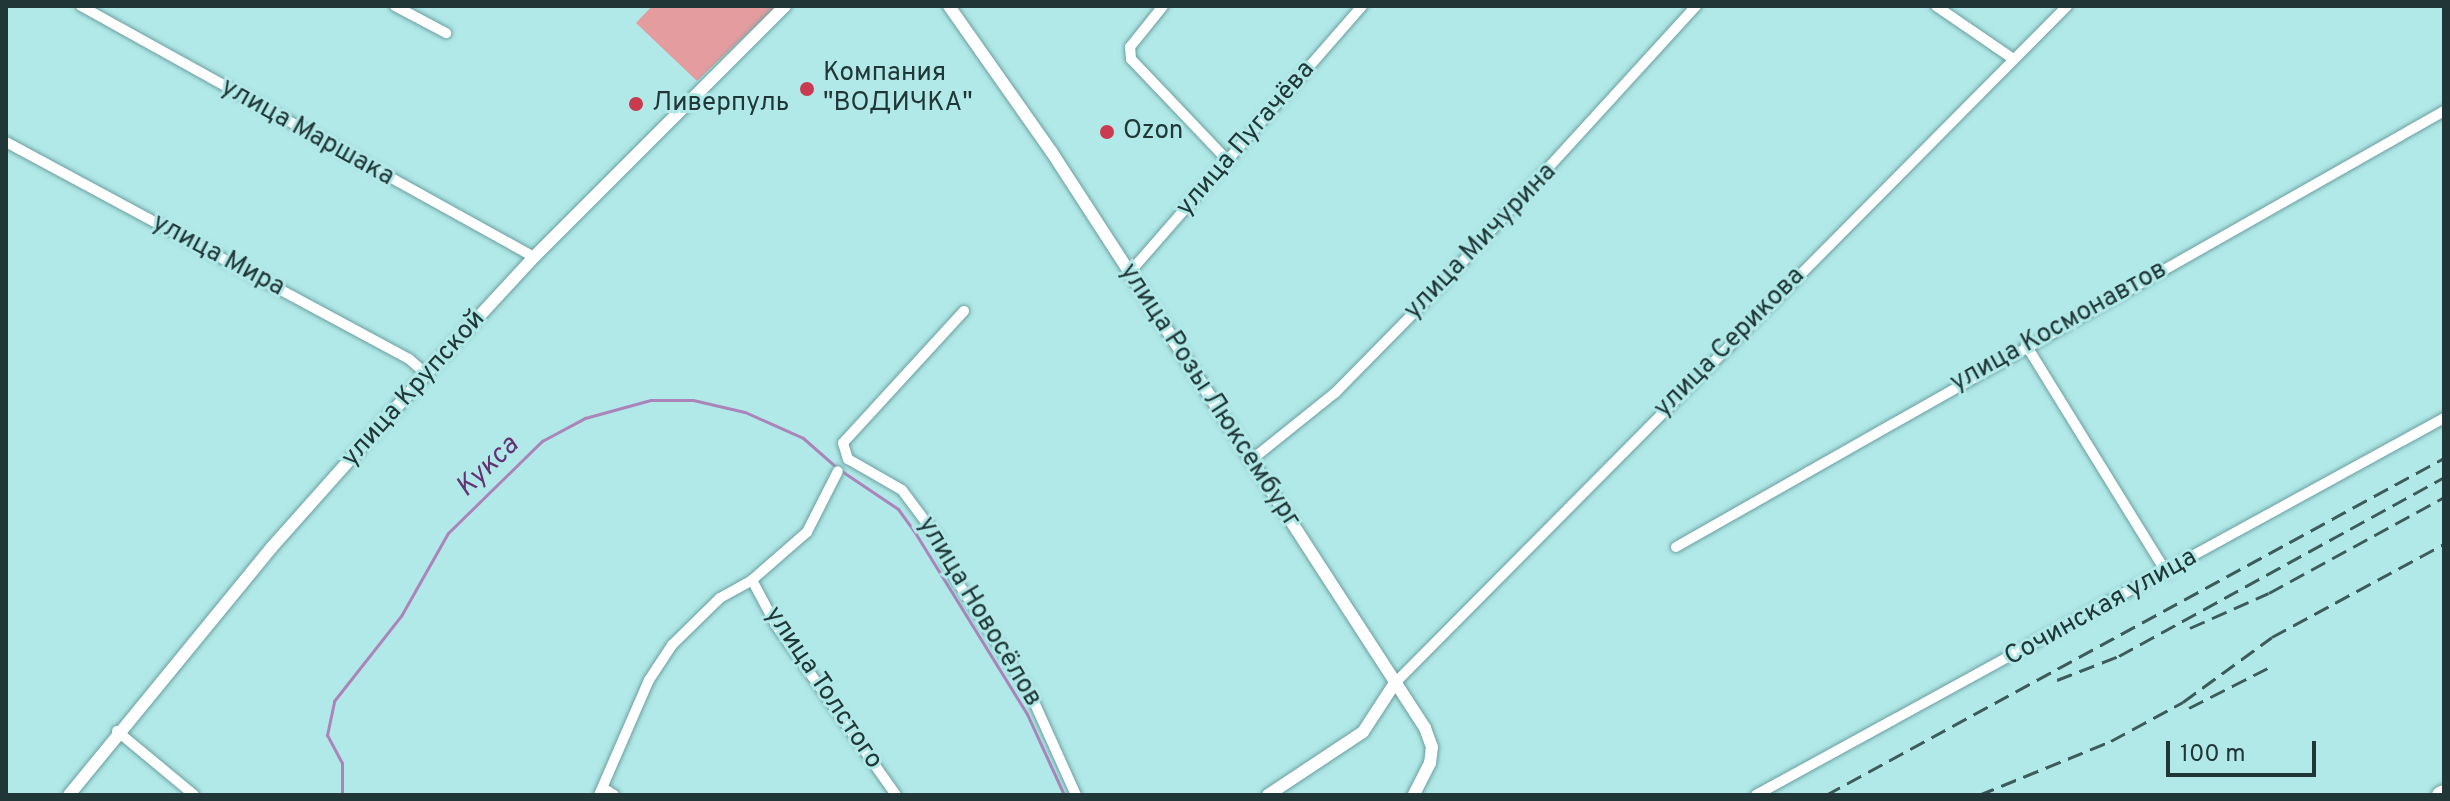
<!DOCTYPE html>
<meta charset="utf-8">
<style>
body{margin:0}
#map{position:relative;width:2450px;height:801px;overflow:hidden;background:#b1e8e8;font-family:Overpass,sans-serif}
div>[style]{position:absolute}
.green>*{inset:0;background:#e49c9f}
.stream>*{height:3px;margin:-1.5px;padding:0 1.5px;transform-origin:1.5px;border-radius:1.5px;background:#ab85ba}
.roads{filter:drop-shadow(0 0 2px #6a9f9f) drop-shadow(0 0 2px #6a9f9f)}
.minor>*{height:10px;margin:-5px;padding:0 5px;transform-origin:5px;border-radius:5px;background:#fff}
.tertiary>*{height:12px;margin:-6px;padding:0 6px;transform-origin:6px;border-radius:6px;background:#fff}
.primary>*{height:16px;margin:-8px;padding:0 8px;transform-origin:8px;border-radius:8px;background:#fff}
.rail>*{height:3px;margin-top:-1.5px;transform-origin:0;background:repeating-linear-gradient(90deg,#3e5b5b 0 16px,transparent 0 24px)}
.dots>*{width:22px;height:22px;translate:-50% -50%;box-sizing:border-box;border:4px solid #b1e8e8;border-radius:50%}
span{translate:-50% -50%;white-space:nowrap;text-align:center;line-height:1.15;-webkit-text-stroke:6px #b1e8e8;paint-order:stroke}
.poi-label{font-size:26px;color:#213737}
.left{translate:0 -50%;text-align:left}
.street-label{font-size:26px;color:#213737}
.water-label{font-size:28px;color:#643375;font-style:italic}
.frame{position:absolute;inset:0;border:8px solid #213737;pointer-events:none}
.scale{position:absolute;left:2166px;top:741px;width:150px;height:36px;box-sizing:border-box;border:4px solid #213737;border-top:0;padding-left:10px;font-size:24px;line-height:28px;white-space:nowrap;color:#213737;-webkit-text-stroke:6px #b1e8e8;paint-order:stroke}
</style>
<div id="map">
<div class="green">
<i style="clip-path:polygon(652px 6px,776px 6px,697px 81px,636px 23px)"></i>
</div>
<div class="stream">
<i style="left:843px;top:472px;width:66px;rotate:33.9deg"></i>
<i style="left:898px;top:509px;width:27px;rotate:54deg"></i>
<i style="left:914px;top:531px;width:215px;rotate:58.3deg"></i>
<i style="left:1027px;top:714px;width:89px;rotate:65.4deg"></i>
<i style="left:342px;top:795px;width:32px;rotate:-90deg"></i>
<i style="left:342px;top:763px;width:32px;rotate:-118deg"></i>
<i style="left:327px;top:735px;width:35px;rotate:-78deg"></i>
<i style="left:334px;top:701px;width:108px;rotate:-51.8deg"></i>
<i style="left:401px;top:616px;width:95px;rotate:-60.5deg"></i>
<i style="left:448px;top:533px;width:132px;rotate:-44.4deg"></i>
<i style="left:542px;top:441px;width:49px;rotate:-28.1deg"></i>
<i style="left:585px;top:418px;width:68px;rotate:-15.3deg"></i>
<i style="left:651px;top:400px;width:42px"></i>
<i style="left:693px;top:400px;width:53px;rotate:13deg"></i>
<i style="left:745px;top:412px;width:64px;rotate:24.1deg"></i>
<i style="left:803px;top:438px;width:43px;rotate:41.2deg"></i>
</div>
<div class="roads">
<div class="minor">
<i style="left:81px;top:6px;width:518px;rotate:28.99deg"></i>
<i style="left:395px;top:6px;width:58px;rotate:27.9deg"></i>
<i style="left:1163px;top:6px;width:53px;rotate:128.8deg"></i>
<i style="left:1130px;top:47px;width:12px;rotate:85deg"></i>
<i style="left:1131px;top:59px;width:141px;rotate:46.4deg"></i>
<i style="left:1936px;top:6px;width:92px;rotate:34.4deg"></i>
<i style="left:6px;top:142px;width:458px;rotate:28.3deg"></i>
<i style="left:409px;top:359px;width:23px;rotate:41deg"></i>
<i style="left:1130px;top:272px;width:353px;rotate:-48.9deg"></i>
<i style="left:964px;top:311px;width:179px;rotate:132.5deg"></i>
<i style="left:843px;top:443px;width:17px;rotate:73deg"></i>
<i style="left:848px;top:459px;width:62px;rotate:29.9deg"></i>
<i style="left:902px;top:490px;width:59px;rotate:53.3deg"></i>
<i style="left:937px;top:537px;width:38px;rotate:68deg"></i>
<i style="left:951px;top:572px;width:147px;rotate:57deg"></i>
<i style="left:1031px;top:695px;width:110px;rotate:65.8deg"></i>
<i style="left:2026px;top:345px;width:268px;rotate:58.3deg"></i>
<i style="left:1250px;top:461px;width:109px;rotate:-38.7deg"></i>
<i style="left:1335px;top:393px;width:156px;rotate:-45.5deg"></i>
<i style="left:1444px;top:282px;width:374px;rotate:-47.6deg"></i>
<i style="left:1676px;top:547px;width:883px;rotate:-29.58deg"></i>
<i style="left:752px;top:580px;width:51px;rotate:61.9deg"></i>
<i style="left:776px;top:625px;width:208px;rotate:54.8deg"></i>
<i style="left:1395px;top:683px;width:954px;rotate:-45.21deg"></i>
<i style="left:117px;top:731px;width:100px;rotate:39.7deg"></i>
<i style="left:603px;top:788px;width:13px;rotate:32deg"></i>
<i style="left:599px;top:795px;width:125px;rotate:-66.5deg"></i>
<i style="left:649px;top:680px;width:42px;rotate:-56.7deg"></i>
<i style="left:672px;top:645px;width:67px;rotate:-44.4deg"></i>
<i style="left:720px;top:598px;width:37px;rotate:-29deg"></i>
<i style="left:752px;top:580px;width:73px;rotate:-41.1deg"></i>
<i style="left:807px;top:532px;width:68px;rotate:-63.1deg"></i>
<i style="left:1756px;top:795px;width:785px;rotate:-28.72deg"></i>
</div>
<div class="tertiary">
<i style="left:949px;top:6px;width:177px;rotate:54.9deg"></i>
<i style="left:1051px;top:151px;width:688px;rotate:57.05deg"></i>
<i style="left:1425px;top:728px;width:20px;rotate:70deg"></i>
<i style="left:1432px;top:747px;width:16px;rotate:97deg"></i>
<i style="left:1430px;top:763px;width:36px;rotate:117deg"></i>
<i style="left:69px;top:795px;width:320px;rotate:-50.7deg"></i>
<i style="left:272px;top:547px;width:232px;rotate:-48.3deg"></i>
<i style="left:426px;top:374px;width:159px;rotate:-47.3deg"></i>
<i style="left:534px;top:257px;width:355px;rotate:-45deg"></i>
<i style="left:1268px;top:795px;width:114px;rotate:-33.6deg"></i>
<i style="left:1363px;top:732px;width:59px;rotate:-56.9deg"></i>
</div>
<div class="primary">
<i style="left:2440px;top:795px;width:4px;rotate:-27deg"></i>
</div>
</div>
<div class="rail">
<i style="left:2190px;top:628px;width:86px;rotate:-23.9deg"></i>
<i style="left:2269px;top:593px;width:200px;rotate:-28.7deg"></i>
<i style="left:2057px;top:680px;width:66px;rotate:-21.2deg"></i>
<i style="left:2119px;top:656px;width:371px;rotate:-28.8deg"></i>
<i style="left:2189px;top:708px;width:89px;rotate:-26.9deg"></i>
<i style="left:1826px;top:795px;width:704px;rotate:-28.6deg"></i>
<i style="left:1979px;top:795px;width:143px;rotate:-22.2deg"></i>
<i style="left:2111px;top:741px;width:82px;rotate:-28.4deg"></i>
<i style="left:2183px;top:702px;width:110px;rotate:-36.1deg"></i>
<i style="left:2272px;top:637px;width:196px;rotate:-28.4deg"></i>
</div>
<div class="dots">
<i style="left:807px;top:89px;background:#ca3a50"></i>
<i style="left:636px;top:104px;background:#ca3a50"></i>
<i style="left:1107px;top:132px;background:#ca3a50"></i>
</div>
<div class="poi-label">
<span class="left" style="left:823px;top:89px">Компания<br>"ВОДИЧКА"</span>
<span class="left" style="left:652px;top:104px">Ливерпуль</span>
<span class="left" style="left:1123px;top:132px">Ozon</span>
</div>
<div class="street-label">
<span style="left:307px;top:133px;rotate:29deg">улица Маршака</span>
<span style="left:1246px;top:139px;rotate:-49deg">улица Пугачёва</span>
<span style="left:1481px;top:242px;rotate:-46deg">улица Мичурина</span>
<span style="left:218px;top:256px;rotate:28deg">улица Мира</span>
<span style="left:2059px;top:327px;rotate:-29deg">улица Космонавтов</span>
<span style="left:1730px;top:343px;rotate:-45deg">улица Серикова</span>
<span style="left:414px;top:389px;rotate:-48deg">улица Крупской</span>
<span style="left:1209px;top:396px;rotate:57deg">улица Розы Люксембург</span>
<span style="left:2101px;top:608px;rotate:-29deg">Сочинская улица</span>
<span style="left:979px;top:612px;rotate:59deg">улица Новосёлов</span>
<span style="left:823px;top:688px;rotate:56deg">улица Толстого</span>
</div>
<div class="water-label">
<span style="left:488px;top:467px;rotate:-44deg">Кукса</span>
</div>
<div class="frame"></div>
<div class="scale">100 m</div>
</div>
